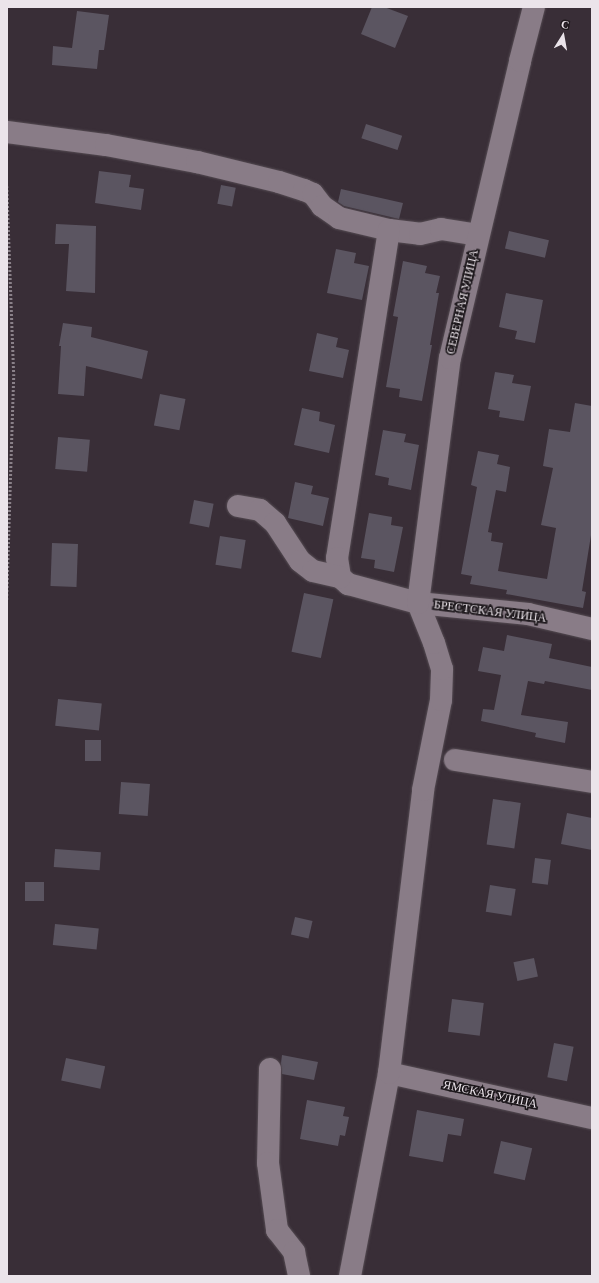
<!DOCTYPE html>
<meta charset="utf-8">
<style>
body{margin:0}
#map{position:relative;width:599px;height:1283px;overflow:hidden;background:#392e37;font-family:Georgia,serif}
div>[style]{position:absolute}
.building>*{inset:0;background:#5b5561;transform-origin:0 0}
.path>*{height:2.5px;margin-top:-1.25px;transform-origin:0;background:repeating-linear-gradient(90deg,#8a8189 0 2px,transparent 0 4px)}
.roads{filter:drop-shadow(0 0 1px #554c53) drop-shadow(0 0 1px #554c53)}
.minor>*{height:22px;margin:-11px;padding:0 11px;transform-origin:11px;border-radius:11px;background:#897c87}
span{translate:-50% -50%;white-space:nowrap;text-align:center;line-height:1.15;-webkit-text-stroke:3.5px #1d181c;paint-order:stroke}
.street-label{font-size:12px;color:#ebe4ea}
.frame{position:absolute;inset:0;border:8px solid #ebe4ea;pointer-events:none}
.north{position:absolute;left:543px;top:16px;width:40px;height:40px;-webkit-text-stroke:3px #1d181c;paint-order:stroke;rotate:11deg;font-size:11px;font-weight:700;line-height:16px;text-align:center;color:#ebe4ea}
.north::after{content:'';display:block;margin:auto;width:14px;height:18px;background:#ebe4ea;clip-path:polygon(50% 0,100% 100%,50% 72%,0 100%)}
</style>
<div id="map">
<div class="building">
<i style="clip-path:polygon(372px 7px,384px 7px,408px 16px,395px 48px,361px 34px)"></i>
<i style="clip-path:polygon(77px 11px,109px 15px,104px 50px,99px 50px,97px 69px,52px 65px,53px 46px,72px 48px)"></i>
<i style="left:366px;top:124px;width:38px;height:15px;rotate:18deg"></i>
<i style="clip-path:polygon(99px 171px,131px 175px,129px 187px,144px 189px,141px 210px,95px 203px)"></i>
<i style="left:221px;top:185px;width:15px;height:19px;rotate:11deg"></i>
<i style="clip-path:polygon(341px 189px,403px 203px,399px 219px,344px 206px,338px 202px)"></i>
<i style="clip-path:polygon(56px 224px,96px 226px,95px 293px,66px 291px,69px 244px,55px 244px)"></i>
<i style="left:509px;top:231px;width:41px;height:18px;rotate:13deg"></i>
<i style="clip-path:polygon(336px 249px,356px 253px,354px 263px,369px 266px,362px 300px,327px 293px)"></i>
<i style="clip-path:polygon(403px 261px,427px 266px,425px 273px,440px 276px,436px 293px,439px 293px,430px 345px,432px 345px,422px 401px,399px 397px,400px 389px,386px 387px,398px 317px,393px 316px)"></i>
<i style="clip-path:polygon(506px 293px,543px 300px,535px 343px,515px 339px,517px 331px,499px 327px)"></i>
<i style="clip-path:polygon(63px 323px,92px 327px,91px 337px,148px 351px,142px 379px,86px 366px,84px 396px,58px 394px,61px 346px,59px 346px)"></i>
<i style="clip-path:polygon(317px 333px,338px 338px,336px 347px,349px 350px,343px 378px,309px 371px)"></i>
<i style="clip-path:polygon(495px 372px,514px 375px,512px 383px,531px 386px,524px 421px,499px 417px,500px 411px,488px 409px)"></i>
<i style="left:160px;top:394px;width:26px;height:32px;rotate:11deg"></i>
<i style="clip-path:polygon(575px 403px,592px 406px,592px 529px,582px 591px,586px 592px,583px 608px,506px 594px,507px 590px,470px 584px,472px 576px,461px 574px,477px 487px,471px 485px,478px 451px,499px 455px,497px 464px,510px 467px,506px 492px,496px 490px,488px 532px,492px 533px,491px 541px,503px 543px,498px 571px,547px 579px,556px 528px,541px 525px,553px 468px,543px 466px,549px 429px,570px 432px)"></i>
<i style="clip-path:polygon(302px 408px,320px 412px,319px 421px,335px 425px,329px 453px,294px 445px)"></i>
<i style="clip-path:polygon(383px 430px,406px 434px,404px 442px,419px 445px,411px 490px,388px 485px,389px 478px,375px 475px)"></i>
<i style="left:58px;top:437px;width:32px;height:32px;rotate:5deg"></i>
<i style="clip-path:polygon(295px 482px,313px 486px,311px 494px,329px 498px,323px 526px,288px 518px)"></i>
<i style="left:194px;top:500px;width:20px;height:24px;rotate:11deg"></i>
<i style="clip-path:polygon(369px 513px,392px 517px,391px 525px,403px 527px,394px 572px,374px 568px,375px 560px,361px 558px)"></i>
<i style="left:220px;top:536px;width:26px;height:29px;rotate:9deg"></i>
<i style="left:52px;top:543px;width:26px;height:43px;rotate:2deg"></i>
<i style="left:304px;top:593px;width:30px;height:60px;rotate:12deg"></i>
<i style="clip-path:polygon(507px 635px,552px 644px,549px 658px,592px 667px,592px 690px,545px 681px,544px 684px,528px 681px,521px 715px,568px 722px,565px 743px,535px 737px,536px 733px,481px 721px,483px 709px,494px 710px,501px 675px,478px 671px,483px 647px,504px 651px)"></i>
<i style="left:58px;top:699px;width:44px;height:27px;rotate:6deg"></i>
<i style="left:85px;top:740px;width:16px;height:21px"></i>
<i style="left:121px;top:782px;width:29px;height:32px;rotate:4deg"></i>
<i style="left:493px;top:799px;width:28px;height:46px;rotate:8deg"></i>
<i style="clip-path:polygon(567px 813px,592px 818px,592px 850px,561px 844px)"></i>
<i style="left:55px;top:849px;width:46px;height:18px;rotate:4deg"></i>
<i style="left:535px;top:858px;width:16px;height:25px;rotate:7deg"></i>
<i style="left:44px;top:882px;width:19px;height:19px;rotate:90deg"></i>
<i style="left:490px;top:885px;width:26px;height:27px;rotate:9deg"></i>
<i style="left:295px;top:917px;width:18px;height:18px;rotate:13deg"></i>
<i style="left:55px;top:924px;width:44px;height:21px;rotate:6deg"></i>
<i style="left:534px;top:958px;width:19px;height:21px;rotate:78deg"></i>
<i style="left:452px;top:999px;width:32px;height:33px;rotate:7deg"></i>
<i style="left:554px;top:1043px;width:20px;height:35px;rotate:11deg"></i>
<i style="clip-path:polygon(282px 1055px,318px 1062px,314px 1080px,282px 1074px,281px 1063px)"></i>
<i style="left:66px;top:1058px;width:40px;height:23px;rotate:12deg"></i>
<i style="clip-path:polygon(307px 1100px,345px 1107px,343px 1116px,349px 1117px,345px 1136px,340px 1135px,338px 1146px,300px 1139px)"></i>
<i style="clip-path:polygon(417px 1110px,464px 1119px,461px 1136px,448px 1134px,443px 1162px,409px 1156px)"></i>
<i style="left:501px;top:1141px;width:32px;height:33px;rotate:13deg"></i>
</div>
<div class="path">
<i style="left:7px;top:186px;width:188px;rotate:87.9deg"></i>
<i style="left:14px;top:374px;width:228px;rotate:91.8deg"></i>
</div>
<div class="roads">
<div class="minor">
<i style="left:7px;top:132px;width:100px;rotate:7.5deg"></i>
<i style="left:106px;top:145px;width:93px;rotate:10.6deg"></i>
<i style="left:197px;top:162px;width:84px;rotate:13.7deg"></i>
<i style="left:279px;top:182px;width:26px;rotate:18deg"></i>
<i style="left:304px;top:190px;width:10px;rotate:24deg"></i>
<i style="left:313px;top:194px;width:15px;rotate:53deg"></i>
<i style="left:322px;top:206px;width:21px;rotate:35deg"></i>
<i style="left:339px;top:218px;width:51px;rotate:13.5deg"></i>
<i style="left:389px;top:230px;width:31px;rotate:7deg"></i>
<i style="left:420px;top:234px;width:22px;rotate:-13deg"></i>
<i style="left:441px;top:229px;width:37px;rotate:9deg"></i>
<i style="left:389px;top:230px;width:332px;rotate:99deg"></i>
<i style="left:337px;top:558px;width:19px;rotate:81deg"></i>
<i style="left:340px;top:577px;width:11px;rotate:41deg"></i>
<i style="left:348px;top:584px;width:73px;rotate:15.2deg"></i>
<i style="left:418px;top:603px;width:111px;rotate:5.7deg"></i>
<i style="left:528px;top:614px;width:66px;rotate:13.2deg"></i>
<i style="left:238px;top:506px;width:22px;rotate:10deg"></i>
<i style="left:260px;top:510px;width:20px;rotate:41deg"></i>
<i style="left:275px;top:523px;width:45px;rotate:56.7deg"></i>
<i style="left:300px;top:561px;width:16px;rotate:38deg"></i>
<i style="left:313px;top:571px;width:28px;rotate:13deg"></i>
<i style="left:455px;top:760px;width:139px;rotate:9.1deg"></i>
<i style="left:270px;top:1069px;width:94px;rotate:91.2deg"></i>
<i style="left:268px;top:1163px;width:68px;rotate:82.3deg"></i>
<i style="left:277px;top:1230px;width:28px;rotate:52deg"></i>
<i style="left:294px;top:1252px;width:25px;rotate:78deg"></i>
<i style="left:389px;top:1073px;width:208px;rotate:12.5deg"></i>
<i style="left:350px;top:1276px;width:207px;rotate:-79.1deg"></i>
<i style="left:389px;top:1073px;width:285px;rotate:-83.1deg"></i>
<i style="left:423px;top:790px;width:92px;rotate:-78.7deg"></i>
<i style="left:441px;top:700px;width:31px;rotate:-88deg"></i>
<i style="left:442px;top:669px;width:27px;rotate:-107deg"></i>
<i style="left:434px;top:643px;width:43px;rotate:-111.8deg"></i>
<i style="left:418px;top:603px;width:247px;rotate:-82.6deg"></i>
<i style="left:450px;top:358px;width:305px;rotate:-76.7deg"></i>
<i style="left:520px;top:61px;width:56px;rotate:-75.5deg"></i>
</div>
</div>
<div class="street-label">
<span style="left:463px;top:302px;rotate:-77deg">СЕВЕРНАЯ УЛИЦА</span>
<span style="left:490px;top:612px;rotate:7deg">БРЕСТСКАЯ УЛИЦА</span>
<span style="left:490px;top:1095px;rotate:12deg">ЯМСКАЯ УЛИЦА</span>
</div>
<div class="frame"></div>
<div class="north">С</div>
</div>
